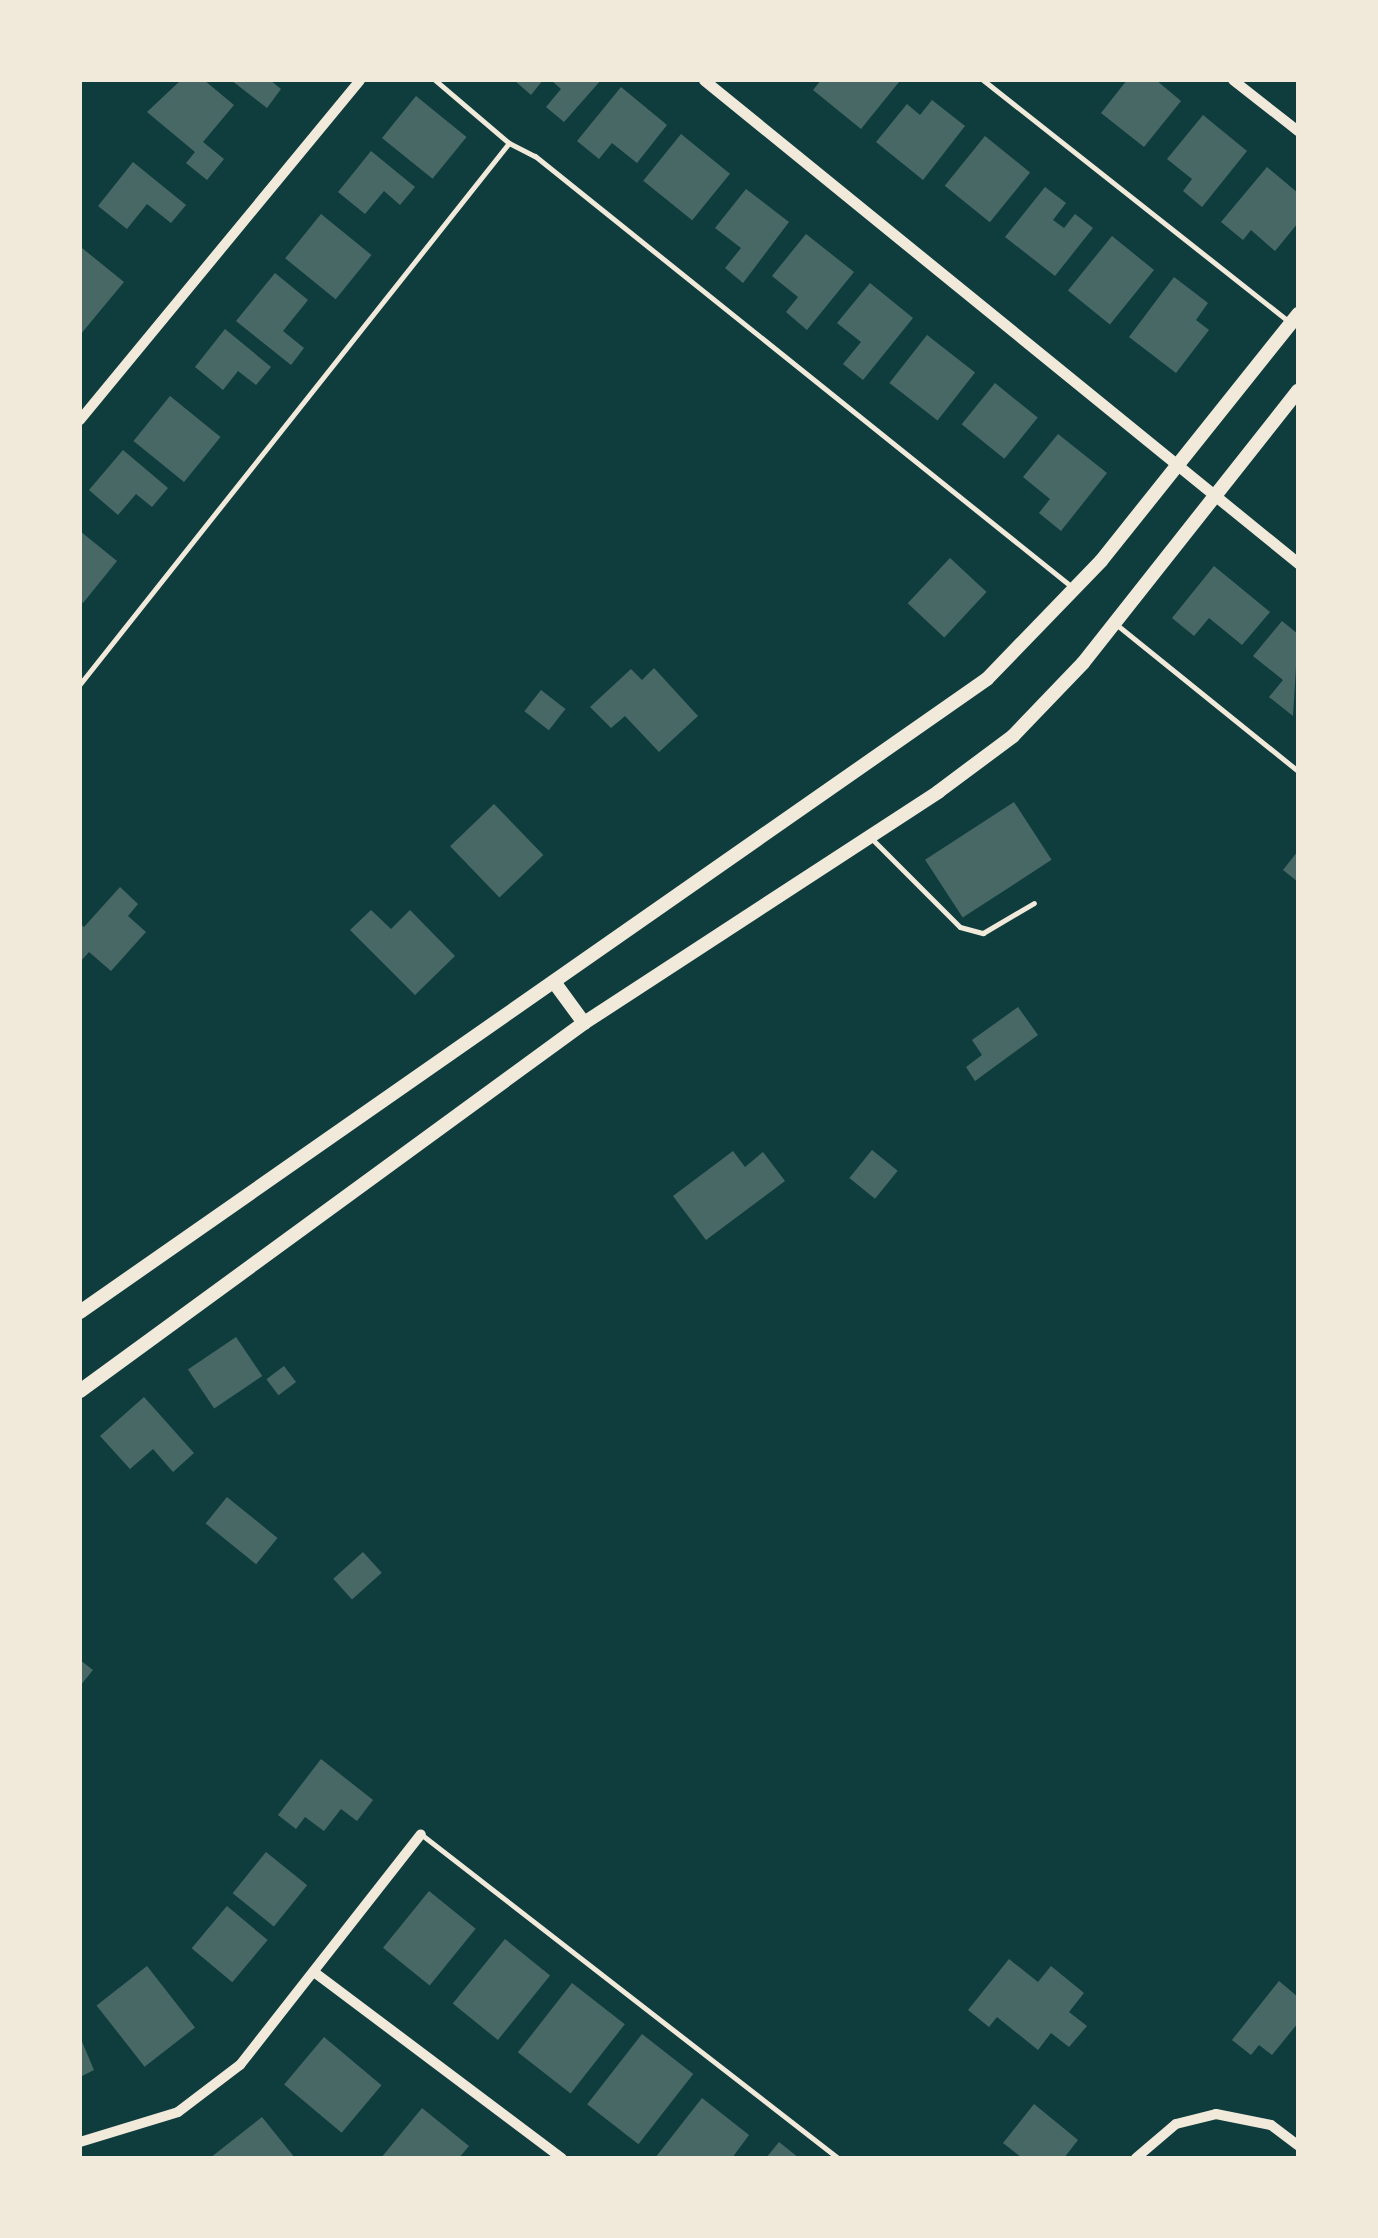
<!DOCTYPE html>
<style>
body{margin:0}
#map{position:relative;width:1378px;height:2238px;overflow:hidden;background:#0f3d3e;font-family:"Asap Condensed",sans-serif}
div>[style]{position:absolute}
.building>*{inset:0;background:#486865;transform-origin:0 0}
.service>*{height:5px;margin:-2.5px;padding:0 2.5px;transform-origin:2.5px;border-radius:2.5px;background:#f1e9da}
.minor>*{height:10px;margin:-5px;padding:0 5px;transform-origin:5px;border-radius:5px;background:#f1e9da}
.tertiary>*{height:11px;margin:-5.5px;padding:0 5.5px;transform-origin:5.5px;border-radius:5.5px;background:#f1e9da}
.secondary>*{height:14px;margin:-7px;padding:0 7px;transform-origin:7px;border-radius:7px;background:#f1e9da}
span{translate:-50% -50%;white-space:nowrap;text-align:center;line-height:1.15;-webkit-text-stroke:8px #f1e9da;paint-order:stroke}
.frame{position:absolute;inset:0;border:82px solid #f1e9da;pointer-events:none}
</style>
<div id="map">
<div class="building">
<i style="clip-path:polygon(181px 80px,204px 80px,234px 105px,203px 142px,224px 159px,207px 180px,186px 163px,195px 152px,147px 112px)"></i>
<i style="clip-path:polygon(231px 80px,270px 80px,281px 89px,267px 108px)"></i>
<i style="clip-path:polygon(514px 80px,543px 80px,531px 95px)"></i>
<i style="clip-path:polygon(551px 80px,601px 80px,564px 122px,546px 107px,561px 89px)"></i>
<i style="clip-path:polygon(821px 80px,896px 80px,899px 82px,861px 129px,813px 90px)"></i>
<i style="clip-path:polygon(1127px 80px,1156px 80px,1181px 101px,1144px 147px,1101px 113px)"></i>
<i style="clip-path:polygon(621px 87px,667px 125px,637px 163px,612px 143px,599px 159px,577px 141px)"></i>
<i style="left:416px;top:96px;width:65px;height:54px;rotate:39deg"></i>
<i style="clip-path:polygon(932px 100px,965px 126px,923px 180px,876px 142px,907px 104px,920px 115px)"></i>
<i style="clip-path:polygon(1203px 115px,1247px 151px,1202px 207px,1183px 191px,1192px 179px,1167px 159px)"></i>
<i style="left:681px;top:134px;width:63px;height:60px;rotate:39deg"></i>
<i style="left:985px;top:136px;width:58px;height:64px;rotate:39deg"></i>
<i style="clip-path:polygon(371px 151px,415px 187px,400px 205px,384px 191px,365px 214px,338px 192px)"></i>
<i style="clip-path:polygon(133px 162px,186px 205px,171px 223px,147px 204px,127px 229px,98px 206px)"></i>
<i style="clip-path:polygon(1267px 167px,1298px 193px,1298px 223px,1275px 251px,1251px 230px,1243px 240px,1221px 222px)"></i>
<i style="clip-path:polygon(1045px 187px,1066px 203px,1053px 220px,1064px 228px,1075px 214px,1093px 228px,1055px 276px,1005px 237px)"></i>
<i style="clip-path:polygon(746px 189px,789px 222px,743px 283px,725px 268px,741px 248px,715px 228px)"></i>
<i style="left:321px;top:214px;width:65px;height:57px;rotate:39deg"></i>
<i style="clip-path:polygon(806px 234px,854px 272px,807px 330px,786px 312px,798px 297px,772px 276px)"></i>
<i style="left:1112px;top:236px;width:54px;height:70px;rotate:39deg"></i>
<i style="clip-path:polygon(82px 248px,124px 282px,80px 335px,80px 250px)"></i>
<i style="clip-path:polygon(275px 273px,308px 300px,283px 331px,304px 348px,291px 365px,236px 321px)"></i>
<i style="clip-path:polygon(1174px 277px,1208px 303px,1196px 320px,1209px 330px,1176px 373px,1129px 337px)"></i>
<i style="clip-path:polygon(870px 283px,913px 318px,863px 380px,843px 364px,861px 342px,837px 323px)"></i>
<i style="clip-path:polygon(225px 329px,271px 367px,256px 385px,238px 371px,223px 390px,195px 367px)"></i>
<i style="left:927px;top:335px;width:61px;height:61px;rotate:38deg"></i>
<i style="left:995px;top:383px;width:55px;height:53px;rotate:39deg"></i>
<i style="left:170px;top:396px;width:65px;height:58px;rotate:39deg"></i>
<i style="clip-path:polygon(1058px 434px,1107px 473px,1061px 531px,1039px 513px,1050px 499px,1023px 477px)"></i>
<i style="clip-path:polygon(123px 450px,168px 488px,152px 507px,136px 494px,118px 515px,89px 490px)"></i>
<i style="clip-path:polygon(80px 531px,117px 561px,83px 603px,80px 600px)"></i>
<i style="left:950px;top:558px;width:50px;height:62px;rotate:43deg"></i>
<i style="clip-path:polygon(1214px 566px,1270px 612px,1242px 645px,1209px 618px,1194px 636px,1172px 618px)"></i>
<i style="clip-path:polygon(1282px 621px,1298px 634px,1293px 716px,1269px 697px,1283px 680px,1253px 656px)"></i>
<i style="clip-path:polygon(654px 668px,698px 716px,659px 752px,625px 716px,611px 728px,590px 707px,631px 669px,642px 680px)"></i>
<i style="left:541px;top:690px;width:31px;height:27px;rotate:38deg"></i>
<i style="left:1014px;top:802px;width:69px;height:106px;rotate:57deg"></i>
<i style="left:494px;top:804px;width:71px;height:61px;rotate:46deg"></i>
<i style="clip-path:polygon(1298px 851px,1298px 882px,1283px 870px)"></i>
<i style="clip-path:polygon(120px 887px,138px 904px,128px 916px,146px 932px,111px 971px,89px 952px,80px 962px,80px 924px,84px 927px)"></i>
<i style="clip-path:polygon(371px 910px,391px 929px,410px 910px,455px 956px,415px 995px,350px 930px)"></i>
<i style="clip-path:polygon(1018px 1007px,1038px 1035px,975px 1081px,966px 1067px,982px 1055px,972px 1040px)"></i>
<i style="left:872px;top:1150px;width:33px;height:36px;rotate:39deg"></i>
<i style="clip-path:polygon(733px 1151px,745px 1167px,763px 1152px,785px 1181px,706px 1240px,673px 1196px)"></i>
<i style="left:236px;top:1337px;width:47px;height:58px;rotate:56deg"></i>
<i style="left:284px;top:1366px;width:20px;height:22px;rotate:53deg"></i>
<i style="clip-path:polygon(144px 1397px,194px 1453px,173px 1472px,153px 1449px,130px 1469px,100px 1436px)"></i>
<i style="left:227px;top:1497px;width:65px;height:34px;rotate:39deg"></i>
<i style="left:363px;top:1552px;width:28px;height:40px;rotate:48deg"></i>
<i style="clip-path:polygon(80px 1660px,93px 1670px,80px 1686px)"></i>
<i style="clip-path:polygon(321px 1759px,373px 1800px,357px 1821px,341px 1809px,324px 1831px,305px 1817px,296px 1829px,278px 1815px)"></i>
<i style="left:266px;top:1852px;width:53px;height:53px;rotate:39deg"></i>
<i style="left:429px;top:1891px;width:60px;height:73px;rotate:39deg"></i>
<i style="left:227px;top:1906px;width:53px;height:55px;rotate:40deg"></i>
<i style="left:505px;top:1939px;width:58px;height:83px;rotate:39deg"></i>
<i style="clip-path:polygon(1009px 1959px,1038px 1982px,1051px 1966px,1084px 1993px,1069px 2012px,1087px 2026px,1069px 2047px,1051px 2033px,1038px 2050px,997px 2017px,989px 2027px,968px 2010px)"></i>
<i style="left:147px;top:1966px;width:78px;height:64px;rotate:52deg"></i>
<i style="clip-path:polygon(1279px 1981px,1298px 1997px,1298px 2023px,1272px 2055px,1259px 2045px,1251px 2055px,1232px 2040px)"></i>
<i style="left:572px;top:1983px;width:67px;height:88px;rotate:38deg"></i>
<i style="left:642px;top:2034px;width:65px;height:89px;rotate:38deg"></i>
<i style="clip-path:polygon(80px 2037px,94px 2070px,80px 2077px)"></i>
<i style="left:324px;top:2037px;width:75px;height:62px;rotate:40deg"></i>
<i style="clip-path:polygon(702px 2098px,749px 2135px,732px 2158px,655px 2158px)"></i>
<i style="clip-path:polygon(1034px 2104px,1078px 2140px,1064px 2158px,1022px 2158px,1003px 2143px)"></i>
<i style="clip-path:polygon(422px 2108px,469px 2146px,459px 2158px,381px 2158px)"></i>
<i style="clip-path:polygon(262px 2117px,295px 2158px,210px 2158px)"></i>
<i style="clip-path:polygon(779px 2142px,799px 2158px,766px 2158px)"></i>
</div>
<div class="service">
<i style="left:983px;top:80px;width:392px;rotate:38.3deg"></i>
<i style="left:509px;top:143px;width:29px;rotate:27deg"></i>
<i style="left:535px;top:156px;width:689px;rotate:38.75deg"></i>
<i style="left:1117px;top:625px;width:233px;rotate:38.9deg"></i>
<i style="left:80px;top:684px;width:690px;rotate:-51.59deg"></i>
<i style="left:509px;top:143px;width:97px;rotate:-139.6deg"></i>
<i style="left:872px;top:839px;width:124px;rotate:45deg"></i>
<i style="left:960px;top:927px;width:24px;rotate:15deg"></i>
<i style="left:983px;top:933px;width:59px;rotate:-30.5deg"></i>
<i style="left:422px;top:1835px;width:527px;rotate:37.83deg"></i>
</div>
<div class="minor">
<i style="left:1233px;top:80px;width:83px;rotate:38.1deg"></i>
<i style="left:80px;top:420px;width:440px;rotate:-50.5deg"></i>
<i style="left:314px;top:1972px;width:310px;rotate:36.9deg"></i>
<i style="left:80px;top:2142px;width:102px;rotate:-17deg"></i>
<i style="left:178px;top:2112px;width:78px;rotate:-37.2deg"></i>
<i style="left:240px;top:2065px;width:293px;rotate:-51.9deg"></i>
<i style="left:1136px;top:2158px;width:52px;rotate:-40.4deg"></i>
<i style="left:1176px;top:2124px;width:41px;rotate:-14deg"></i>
<i style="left:1216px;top:2114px;width:56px;rotate:11.3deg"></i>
<i style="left:1271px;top:2125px;width:34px;rotate:37deg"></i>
</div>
<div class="tertiary">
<i style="left:704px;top:80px;width:766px;rotate:39.12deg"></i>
</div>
<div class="secondary">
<i style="left:554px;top:982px;width:51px;rotate:53.8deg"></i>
<i style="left:80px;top:1312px;width:1106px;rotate:-34.91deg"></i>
<i style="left:987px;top:679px;width:164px;rotate:-46deg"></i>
<i style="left:1101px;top:561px;width:316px;rotate:-51.4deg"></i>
<i style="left:80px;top:1391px;width:624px;rotate:-36.14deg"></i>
<i style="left:584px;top:1023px;width:423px;rotate:-33.1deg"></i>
<i style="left:938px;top:792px;width:94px;rotate:-36.7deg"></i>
<i style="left:1013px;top:736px;width:101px;rotate:-46.2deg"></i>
<i style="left:1083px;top:663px;width:347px;rotate:-51.7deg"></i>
</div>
<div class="frame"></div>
</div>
